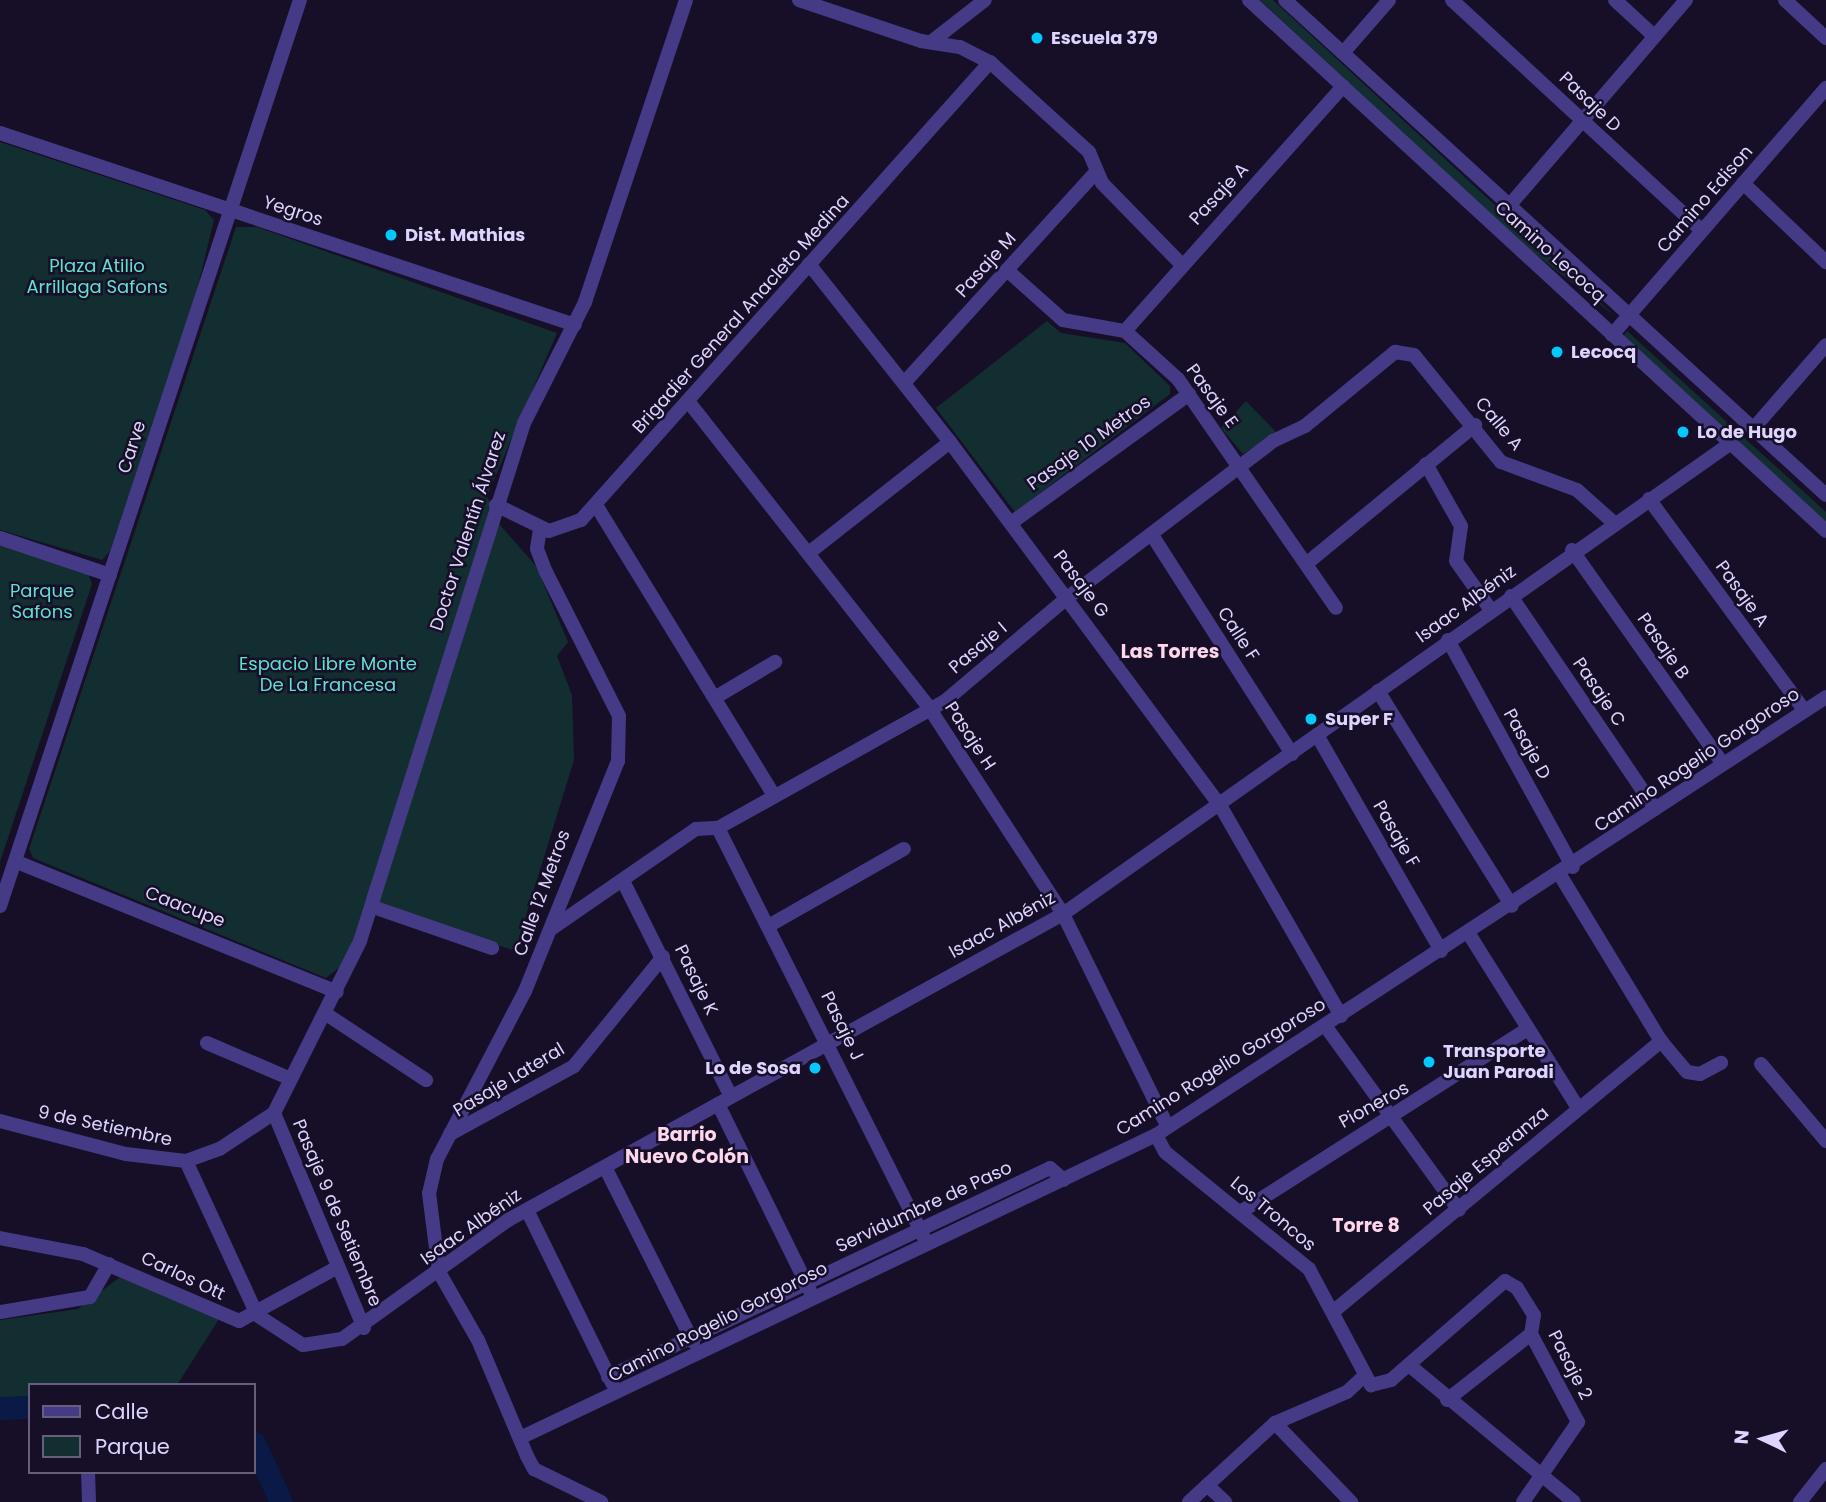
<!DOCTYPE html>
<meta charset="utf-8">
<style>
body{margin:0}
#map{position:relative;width:1826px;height:1502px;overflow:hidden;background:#160f27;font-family:Poppins,sans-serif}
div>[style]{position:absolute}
.green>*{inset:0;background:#122e31}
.river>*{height:23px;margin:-11.5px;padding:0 11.5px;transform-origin:11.5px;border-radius:11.5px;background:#0a1945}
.minor>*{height:14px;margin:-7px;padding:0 7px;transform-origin:7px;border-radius:7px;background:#453a86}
.dots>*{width:19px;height:19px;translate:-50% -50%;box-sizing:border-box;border:4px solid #160f27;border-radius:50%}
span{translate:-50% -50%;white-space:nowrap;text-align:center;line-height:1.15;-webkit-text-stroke:5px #160f27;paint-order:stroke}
.poi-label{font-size:18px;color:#ded5ff;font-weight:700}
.left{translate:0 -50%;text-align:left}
.right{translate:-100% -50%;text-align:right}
.street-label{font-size:18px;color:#ded5ff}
.park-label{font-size:18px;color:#5fe1cf}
.neighbourhood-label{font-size:19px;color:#ffd7ec;font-weight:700}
.legend{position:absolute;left:28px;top:1383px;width:228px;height:91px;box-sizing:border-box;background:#160f27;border:2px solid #665e7d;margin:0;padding:9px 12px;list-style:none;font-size:21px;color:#ded5ff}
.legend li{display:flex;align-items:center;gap:14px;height:35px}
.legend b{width:35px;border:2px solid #665e7d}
.north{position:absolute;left:1728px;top:1404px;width:70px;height:70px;-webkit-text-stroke:5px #160f27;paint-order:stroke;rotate:275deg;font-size:19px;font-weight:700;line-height:28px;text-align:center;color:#ded5ff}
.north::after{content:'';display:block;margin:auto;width:24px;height:32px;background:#ded5ff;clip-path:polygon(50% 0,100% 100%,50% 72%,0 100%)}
</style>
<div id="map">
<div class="green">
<i style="clip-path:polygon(1260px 0,1273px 0,1615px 316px,1531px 251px)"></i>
<i style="clip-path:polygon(0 142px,205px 210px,214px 220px,196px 294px,110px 551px,102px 560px,0 530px)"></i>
<i style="clip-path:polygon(236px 227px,257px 227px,557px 333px,487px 496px,500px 525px,536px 566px,568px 642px,557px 656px,572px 695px,574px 760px,515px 951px,366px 899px,346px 962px,326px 978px,33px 858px,29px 849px)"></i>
<i style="clip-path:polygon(1047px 321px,1061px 333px,1125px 343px,1170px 386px,1170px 394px,1015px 512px,936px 408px)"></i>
<i style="clip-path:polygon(1627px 331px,1826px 512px,1826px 523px,1623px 337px)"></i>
<i style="clip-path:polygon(1246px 401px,1277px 433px,1243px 454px,1221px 428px)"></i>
<i style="clip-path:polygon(0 544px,88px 573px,92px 584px,0 862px)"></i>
<i style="clip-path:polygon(120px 1277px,219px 1319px,177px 1385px,30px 1385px,30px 1400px,0 1402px,0 1320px,78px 1309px)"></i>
</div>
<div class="river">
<i style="left:0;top:1408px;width:30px;rotate:-2deg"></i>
<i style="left:254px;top:1443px;width:65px;rotate:65.4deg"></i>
</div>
<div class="minor">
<i style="left:799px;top:0;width:129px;rotate:18.6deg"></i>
<i style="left:921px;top:41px;width:39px;rotate:9deg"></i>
<i style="left:960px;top:47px;width:34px;rotate:27deg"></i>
<i style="left:990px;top:62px;width:134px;rotate:42.3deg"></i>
<i style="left:1089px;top:152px;width:34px;rotate:67deg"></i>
<i style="left:1102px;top:183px;width:113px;rotate:45.7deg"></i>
<i style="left:1249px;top:0;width:784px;rotate:42.62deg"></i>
<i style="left:1285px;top:0;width:733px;rotate:42.46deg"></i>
<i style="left:1452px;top:0;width:340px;rotate:42.7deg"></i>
<i style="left:1615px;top:0;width:53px;rotate:42.7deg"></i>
<i style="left:1785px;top:0;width:56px;rotate:42.8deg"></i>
<i style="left:931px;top:42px;width:68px;rotate:-37.9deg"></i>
<i style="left:1343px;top:53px;width:70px;rotate:-49deg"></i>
<i style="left:0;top:133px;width:606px;rotate:18.46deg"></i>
<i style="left:1743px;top:183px;width:115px;rotate:43.6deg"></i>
<i style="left:1508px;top:207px;width:273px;rotate:-49.3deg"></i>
<i style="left:809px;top:264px;width:227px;rotate:51.6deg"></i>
<i style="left:950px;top:442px;width:455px;rotate:53.4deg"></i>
<i style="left:1221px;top:807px;width:241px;rotate:60.1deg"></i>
<i style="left:1007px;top:270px;width:75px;rotate:41.8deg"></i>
<i style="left:1063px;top:320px;width:63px;rotate:10.1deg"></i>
<i style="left:1125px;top:331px;width:72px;rotate:42.2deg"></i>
<i style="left:1178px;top:379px;width:278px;rotate:55.4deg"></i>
<i style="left:1125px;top:331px;width:328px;rotate:-48.3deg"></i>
<i style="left:1612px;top:335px;width:327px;rotate:-49.1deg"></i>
<i style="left:904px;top:383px;width:285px;rotate:-47.7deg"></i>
<i style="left:688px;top:401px;width:388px;rotate:51.8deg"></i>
<i style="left:928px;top:706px;width:248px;rotate:57deg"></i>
<i style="left:1063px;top:914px;width:237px;rotate:63.8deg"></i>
<i style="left:1753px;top:429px;width:111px;rotate:-49deg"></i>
<i style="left:1426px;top:464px;width:71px;rotate:60.6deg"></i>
<i style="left:1461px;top:526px;width:35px;rotate:98deg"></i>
<i style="left:1456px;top:561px;width:60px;rotate:54.5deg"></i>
<i style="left:1649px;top:499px;width:263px;rotate:53.7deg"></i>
<i style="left:496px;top:505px;width:59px;rotate:26.1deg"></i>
<i style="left:549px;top:531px;width:34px;rotate:-19deg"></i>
<i style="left:581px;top:520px;width:614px;rotate:-48.23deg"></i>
<i style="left:596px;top:505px;width:339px;rotate:58.5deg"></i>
<i style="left:1011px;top:523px;width:220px;rotate:-35.9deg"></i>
<i style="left:540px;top:529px;width:20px;rotate:99deg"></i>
<i style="left:537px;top:549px;width:25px;rotate:69deg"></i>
<i style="left:546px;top:572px;width:161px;rotate:63.1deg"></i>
<i style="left:619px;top:716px;width:45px;rotate:91.3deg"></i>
<i style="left:618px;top:761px;width:248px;rotate:112deg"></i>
<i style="left:525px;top:991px;width:190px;rotate:117.6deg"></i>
<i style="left:437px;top:1159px;width:35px;rotate:103deg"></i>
<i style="left:429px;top:1193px;width:80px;rotate:82.8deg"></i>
<i style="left:439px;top:1272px;width:78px;rotate:60.2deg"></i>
<i style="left:478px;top:1340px;width:126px;rotate:67.1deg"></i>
<i style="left:527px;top:1456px;width:15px;rotate:62deg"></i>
<i style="left:534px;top:1469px;width:75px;rotate:26.2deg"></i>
<i style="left:1152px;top:535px;width:260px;rotate:57.4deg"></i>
<i style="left:0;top:538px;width:116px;rotate:18.6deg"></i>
<i style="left:1572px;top:550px;width:261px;rotate:54.8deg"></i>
<i style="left:810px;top:552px;width:178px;rotate:-38.2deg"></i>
<i style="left:1306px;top:564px;width:219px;rotate:-39.4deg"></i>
<i style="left:1511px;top:596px;width:257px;rotate:55.9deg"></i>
<i style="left:1448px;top:640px;width:259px;rotate:61.2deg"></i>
<i style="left:1378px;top:691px;width:253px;rotate:58.1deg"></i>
<i style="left:716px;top:697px;width:69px;rotate:-30.7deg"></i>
<i style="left:1317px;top:735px;width:249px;rotate:60.1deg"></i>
<i style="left:718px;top:828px;width:458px;rotate:63.3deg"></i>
<i style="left:17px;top:862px;width:345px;rotate:22.1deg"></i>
<i style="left:1560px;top:875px;width:194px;rotate:58.7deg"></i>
<i style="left:1661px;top:1041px;width:40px;rotate:50deg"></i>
<i style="left:1687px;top:1072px;width:13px;rotate:9deg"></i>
<i style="left:1700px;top:1074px;width:24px;rotate:-28deg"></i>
<i style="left:623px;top:881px;width:241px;rotate:63.4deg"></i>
<i style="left:0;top:906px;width:954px;rotate:-71.68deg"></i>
<i style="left:373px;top:907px;width:126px;rotate:19deg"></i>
<i style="left:770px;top:925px;width:154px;rotate:-29.6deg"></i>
<i style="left:551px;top:929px;width:176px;rotate:-34.6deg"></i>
<i style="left:696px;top:829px;width:22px;rotate:-3deg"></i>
<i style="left:718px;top:828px;width:260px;rotate:-29.2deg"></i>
<i style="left:945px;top:701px;width:160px;rotate:-40.2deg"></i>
<i style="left:1067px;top:598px;width:259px;rotate:-37.3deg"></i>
<i style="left:1273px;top:441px;width:35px;rotate:-25deg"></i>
<i style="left:1305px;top:426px;width:117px;rotate:-39.4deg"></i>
<i style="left:1395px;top:352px;width:19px;rotate:9deg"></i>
<i style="left:1414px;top:355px;width:138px;rotate:50.9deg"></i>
<i style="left:1501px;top:462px;width:81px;rotate:20.2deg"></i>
<i style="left:1577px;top:490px;width:50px;rotate:41.7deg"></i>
<i style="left:1469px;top:934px;width:205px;rotate:57.9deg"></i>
<i style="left:326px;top:1014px;width:120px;rotate:33.4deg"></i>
<i style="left:1326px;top:1027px;width:226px;rotate:54deg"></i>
<i style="left:207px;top:1043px;width:91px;rotate:23.2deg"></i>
<i style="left:1761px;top:1064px;width:101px;rotate:49.8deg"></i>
<i style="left:718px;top:1104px;width:208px;rotate:63.8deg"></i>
<i style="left:274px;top:1113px;width:233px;rotate:67.3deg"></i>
<i style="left:0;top:1121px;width:130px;rotate:14.7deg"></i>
<i style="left:126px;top:1154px;width:60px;rotate:6.7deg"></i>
<i style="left:186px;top:1161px;width:37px;rotate:-20deg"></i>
<i style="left:221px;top:1148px;width:64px;rotate:-33.4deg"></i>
<i style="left:274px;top:1113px;width:192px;rotate:-63.4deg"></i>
<i style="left:360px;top:941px;width:543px;rotate:-72.43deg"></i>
<i style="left:524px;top:423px;width:136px;rotate:-63.2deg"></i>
<i style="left:585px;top:302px;width:318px;rotate:-71.5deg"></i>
<i style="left:450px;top:1134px;width:141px;rotate:-28.7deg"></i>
<i style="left:574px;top:1066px;width:141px;rotate:-50.8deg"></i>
<i style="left:1156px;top:1135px;width:19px;rotate:62deg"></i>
<i style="left:1165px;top:1152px;width:186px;rotate:39.1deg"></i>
<i style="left:1309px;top:1269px;width:132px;rotate:61.9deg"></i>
<i style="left:1371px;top:1385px;width:21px;rotate:-14deg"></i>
<i style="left:1391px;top:1380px;width:151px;rotate:-41deg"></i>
<i style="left:1505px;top:1281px;width:14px;rotate:30deg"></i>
<i style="left:1517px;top:1288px;width:32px;rotate:58deg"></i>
<i style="left:1534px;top:1315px;width:19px;rotate:99deg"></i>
<i style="left:1531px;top:1334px;width:100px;rotate:61.9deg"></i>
<i style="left:1578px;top:1422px;width:97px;rotate:124.5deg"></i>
<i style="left:186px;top:1161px;width:170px;rotate:65.2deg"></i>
<i style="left:257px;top:1315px;width:55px;rotate:33.1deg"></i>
<i style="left:303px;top:1345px;width:39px;rotate:-9deg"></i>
<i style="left:342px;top:1339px;width:204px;rotate:-35.6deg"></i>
<i style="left:508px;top:1220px;width:634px;rotate:-28.87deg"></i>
<i style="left:1063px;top:914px;width:817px;rotate:-35.19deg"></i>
<i style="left:605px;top:1167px;width:196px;rotate:63.3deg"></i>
<i style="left:527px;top:1210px;width:193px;rotate:63.8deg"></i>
<i style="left:1242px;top:1211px;width:335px;rotate:-32.5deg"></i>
<i style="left:0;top:1238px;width:85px;rotate:10.9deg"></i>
<i style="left:83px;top:1254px;width:170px;rotate:23.2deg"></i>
<i style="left:239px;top:1321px;width:113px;rotate:-28.6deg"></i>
<i style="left:1335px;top:1310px;width:423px;rotate:-39.5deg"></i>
<i style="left:0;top:1312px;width:91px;rotate:-9.5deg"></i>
<i style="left:90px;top:1297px;width:38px;rotate:-60deg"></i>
<i style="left:1409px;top:1365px;width:214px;rotate:39.7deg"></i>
<i style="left:608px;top:1377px;width:489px;rotate:-25.3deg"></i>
<i style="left:1050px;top:1168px;width:18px;rotate:41deg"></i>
<i style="left:1447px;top:1400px;width:107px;rotate:-38.2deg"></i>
<i style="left:1275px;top:1423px;width:110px;rotate:46.1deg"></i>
<i style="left:522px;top:1437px;width:702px;rotate:-25.47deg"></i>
<i style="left:1156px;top:1135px;width:800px;rotate:-33.17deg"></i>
<i style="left:88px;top:1472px;width:30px;rotate:88deg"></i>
<i style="left:1207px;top:1485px;width:25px;rotate:43deg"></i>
<i style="left:1189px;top:1502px;width:117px;rotate:-42.6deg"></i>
<i style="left:1275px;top:1423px;width:78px;rotate:-23.3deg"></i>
<i style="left:1347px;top:1392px;width:22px;rotate:-43deg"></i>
<i style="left:1800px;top:1502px;width:42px;rotate:-51.8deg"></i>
</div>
<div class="dots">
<i style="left:1037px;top:38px;background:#01c9ff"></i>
<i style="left:391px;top:235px;background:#01c9ff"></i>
<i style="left:1557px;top:352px;background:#01c9ff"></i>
<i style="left:1683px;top:432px;background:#01c9ff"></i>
<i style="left:1311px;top:719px;background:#01c9ff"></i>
<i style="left:1429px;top:1062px;background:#01c9ff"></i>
<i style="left:815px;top:1068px;background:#01c9ff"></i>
</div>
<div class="poi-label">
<span class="left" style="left:1051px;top:38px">Escuela 379</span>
<span class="left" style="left:405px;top:235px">Dist. Mathias</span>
<span class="left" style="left:1571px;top:352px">Lecocq</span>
<span class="left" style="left:1697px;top:432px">Lo de Hugo</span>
<span class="left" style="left:1325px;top:719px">Super F</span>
<span class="left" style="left:1443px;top:1062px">Transporte<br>Juan Parodi</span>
<span class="right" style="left:801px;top:1068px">Lo de Sosa</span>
</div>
<div class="street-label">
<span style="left:1590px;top:102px;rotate:44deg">Pasaje D</span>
<span style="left:1219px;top:194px;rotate:-47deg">Pasaje A</span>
<span style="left:1705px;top:199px;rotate:-49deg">Camino Edison</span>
<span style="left:293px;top:211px;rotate:18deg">Yegros</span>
<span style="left:1550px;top:252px;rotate:42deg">Camino Lecocq</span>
<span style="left:986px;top:265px;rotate:-48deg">Pasaje M</span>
<span style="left:741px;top:314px;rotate:-48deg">Brigadier General Anacleto Medina</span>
<span style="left:1212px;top:396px;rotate:54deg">Pasaje E</span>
<span style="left:1499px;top:424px;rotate:50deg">Calle A</span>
<span style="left:1089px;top:443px;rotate:-36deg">Pasaje 10 Metros</span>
<span style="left:132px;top:447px;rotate:-72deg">Carve</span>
<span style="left:468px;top:531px;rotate:-72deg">Doctor Valentín Álvarez</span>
<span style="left:1081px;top:584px;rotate:53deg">Pasaje G</span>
<span style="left:1742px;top:594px;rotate:54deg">Pasaje A</span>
<span style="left:1466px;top:604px;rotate:-36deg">Isaac Albéniz</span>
<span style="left:1238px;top:634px;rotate:57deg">Calle F</span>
<span style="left:1663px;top:646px;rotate:55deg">Pasaje B</span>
<span style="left:978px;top:648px;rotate:-40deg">Pasaje I</span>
<span style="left:1599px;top:692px;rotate:56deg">Pasaje C</span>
<span style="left:970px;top:736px;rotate:57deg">Pasaje H</span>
<span style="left:1527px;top:744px;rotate:61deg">Pasaje D</span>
<span style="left:1697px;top:760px;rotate:-34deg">Camino Rogelio Gorgoroso</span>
<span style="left:1396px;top:834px;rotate:60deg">Pasaje F</span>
<span style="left:542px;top:893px;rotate:-70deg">Calle 12 Metros</span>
<span style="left:185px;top:907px;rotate:21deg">Caacupe</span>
<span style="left:1002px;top:925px;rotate:-29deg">Isaac Albéniz</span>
<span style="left:696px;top:980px;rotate:64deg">Pasaje K</span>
<span style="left:842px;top:1026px;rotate:64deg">Pasaje J</span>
<span style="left:1221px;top:1067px;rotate:-32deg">Camino Rogelio Gorgoroso</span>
<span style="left:509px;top:1080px;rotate:-31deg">Pasaje Lateral</span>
<span style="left:1374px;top:1105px;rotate:-29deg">Pioneros</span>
<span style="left:105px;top:1126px;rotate:12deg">9 de Setiembre</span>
<span style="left:1486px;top:1161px;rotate:-40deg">Pasaje Esperanza</span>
<span style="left:924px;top:1207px;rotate:-25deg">Servidumbre de Paso</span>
<span style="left:337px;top:1213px;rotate:67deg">Pasaje 9 de Setiembre</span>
<span style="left:1273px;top:1214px;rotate:40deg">Los Troncos</span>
<span style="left:471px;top:1227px;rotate:-35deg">Isaac Albéniz</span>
<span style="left:183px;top:1276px;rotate:25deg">Carlos Ott</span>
<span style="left:718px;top:1322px;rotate:-27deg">Camino Rogelio Gorgoroso</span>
<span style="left:1570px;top:1365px;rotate:63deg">Pasaje 2</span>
</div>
<div class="park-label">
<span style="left:97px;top:277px">Plaza Atilio<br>Arrillaga Safons</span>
<span style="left:42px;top:602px">Parque<br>Safons</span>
<span style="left:328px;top:675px">Espacio Libre Monte<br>De La Francesa</span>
</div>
<div class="neighbourhood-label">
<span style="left:1170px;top:652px">Las Torres</span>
<span style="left:687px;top:1146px">Barrio<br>Nuevo Colón</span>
<span style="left:1366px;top:1226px">Torre 8</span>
</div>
<ul class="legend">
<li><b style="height:9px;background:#453a86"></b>Calle</li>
<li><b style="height:19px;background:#122e31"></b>Parque</li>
</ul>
<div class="north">N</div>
</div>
